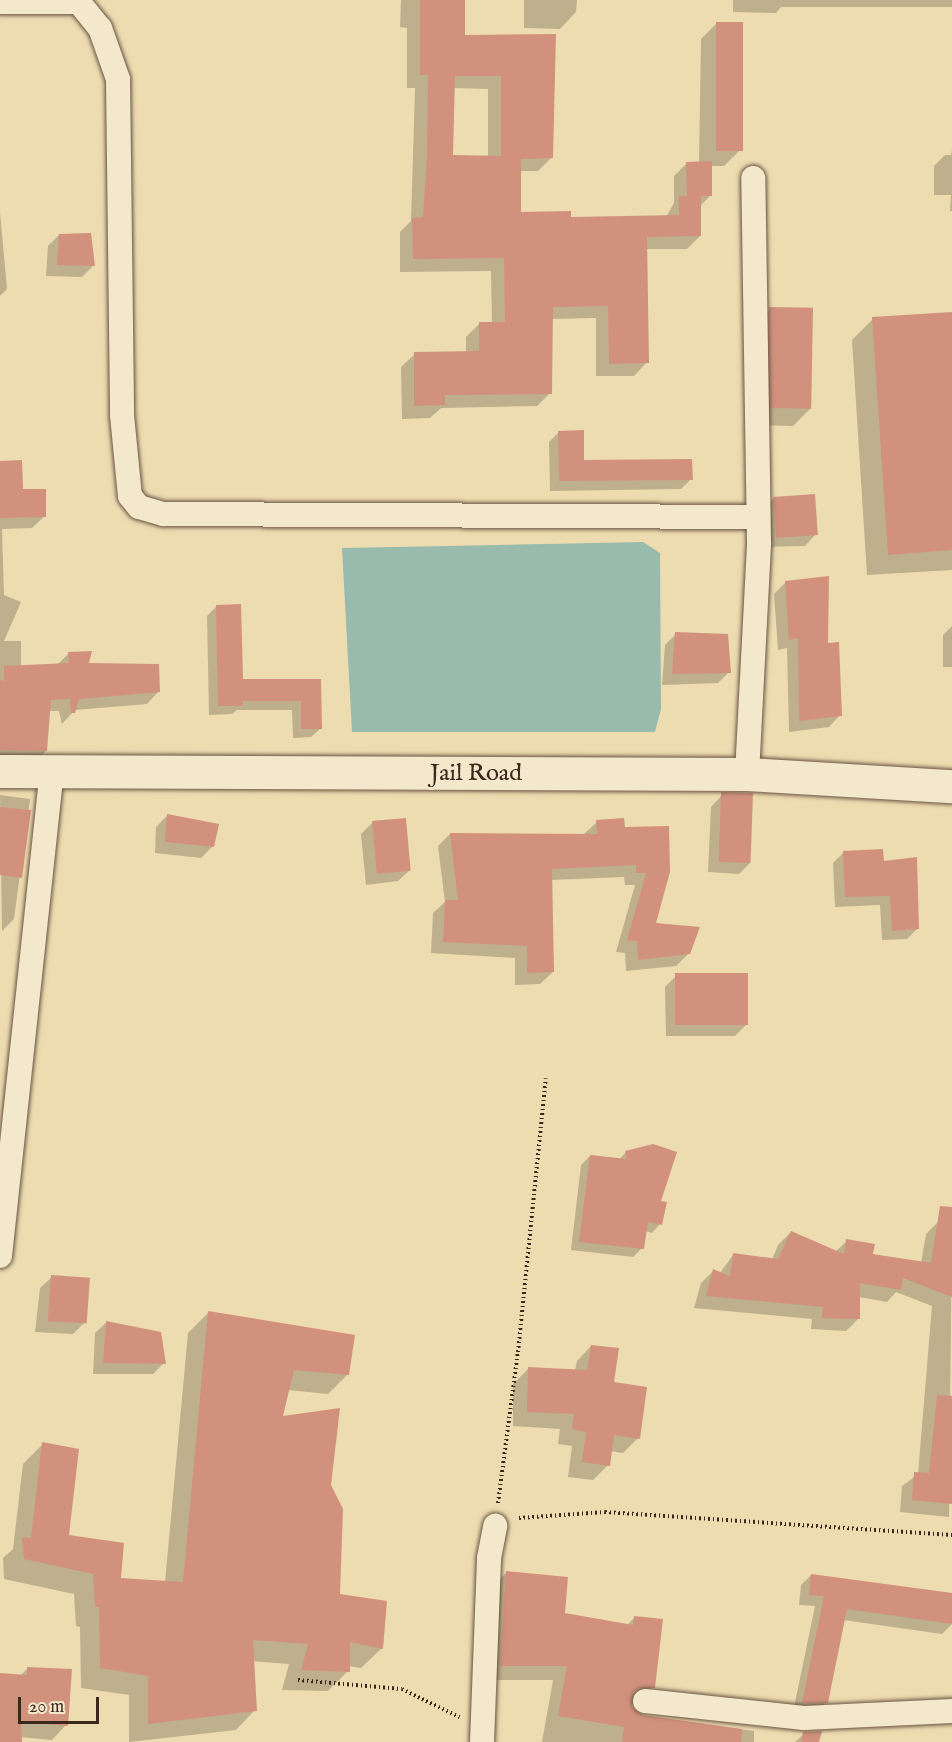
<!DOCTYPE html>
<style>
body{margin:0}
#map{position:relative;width:952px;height:1742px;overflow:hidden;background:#eedcb1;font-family:"IM FELL English",serif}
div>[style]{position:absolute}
.water>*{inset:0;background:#99bbad}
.shadow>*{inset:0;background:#0003}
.building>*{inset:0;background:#d1917d;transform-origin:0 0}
.path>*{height:4px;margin-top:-2px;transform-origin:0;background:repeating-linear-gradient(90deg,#3c271d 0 1.5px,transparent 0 4.5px)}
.roads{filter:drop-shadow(0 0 2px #685442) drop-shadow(0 0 2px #685442)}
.street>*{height:24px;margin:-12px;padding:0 12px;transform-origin:12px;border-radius:12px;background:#f4e8cc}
.secondary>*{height:33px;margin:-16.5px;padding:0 16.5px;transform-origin:16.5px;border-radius:16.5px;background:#f4e8cc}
span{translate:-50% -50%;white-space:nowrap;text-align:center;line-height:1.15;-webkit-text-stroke:5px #f4e8cc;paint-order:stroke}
.street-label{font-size:24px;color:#3c271d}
.scale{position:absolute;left:18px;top:1697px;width:81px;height:27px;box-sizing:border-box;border:3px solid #3c271d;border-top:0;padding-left:8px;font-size:18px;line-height:21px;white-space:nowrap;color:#3c271d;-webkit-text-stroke:4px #f4e8cc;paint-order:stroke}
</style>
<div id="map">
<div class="water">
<i style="clip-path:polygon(643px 542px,660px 553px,661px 709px,655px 732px,352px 732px,342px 548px)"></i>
</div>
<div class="shadow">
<i style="clip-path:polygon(evenodd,401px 0,464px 0,463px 37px,554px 35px,551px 158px,538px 171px,519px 171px,520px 213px,570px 218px,666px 217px,674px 203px,674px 176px,687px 163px,699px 163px,701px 39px,717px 23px,740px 150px,724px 166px,710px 166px,711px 195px,700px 206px,700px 236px,687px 249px,646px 249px,647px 362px,634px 376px,596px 376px,596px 318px,552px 319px,550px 393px,537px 406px,441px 408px,430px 418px,402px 419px,401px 367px,415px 354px,466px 353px,466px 337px,479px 324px,492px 324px,491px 271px,400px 272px,400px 232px,411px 221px,415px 88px,407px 88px,407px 28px,400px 27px,401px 0,453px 88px,488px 89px,488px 157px,452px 157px,453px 88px)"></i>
<i style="clip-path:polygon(524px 0,577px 0,576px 12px,560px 29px,524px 28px)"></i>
<i style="clip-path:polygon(733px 0,952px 0,952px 7px,781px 7px,776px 13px,733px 12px)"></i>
<i style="clip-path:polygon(952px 150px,952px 211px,950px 211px,951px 195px,934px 195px,934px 166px,945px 155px,951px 155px)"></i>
<i style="clip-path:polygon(0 212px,7px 289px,0 296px)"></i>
<i style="clip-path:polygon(59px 235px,93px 266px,82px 277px,46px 276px,48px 246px)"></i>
<i style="clip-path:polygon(770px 309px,810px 409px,793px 426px,755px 425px,753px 326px)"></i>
<i style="clip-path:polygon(952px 314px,952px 570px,867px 575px,852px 340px,873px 319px)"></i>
<i style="clip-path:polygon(559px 432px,583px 462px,691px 479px,681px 489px,550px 491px,549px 442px)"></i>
<i style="clip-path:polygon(0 462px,45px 516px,32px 528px,2px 529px,4px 595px,21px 602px,4px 641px,21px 641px,21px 667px,57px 665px,69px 653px,87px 665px,159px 691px,147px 704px,75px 710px,62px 724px,59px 711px,49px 711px,46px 751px,34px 763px,0 762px)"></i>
<i style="clip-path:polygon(773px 499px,816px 534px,805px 546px,762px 547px,762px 510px)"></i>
<i style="clip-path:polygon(786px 582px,827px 644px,840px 715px,829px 727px,789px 732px,787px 648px,778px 650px,774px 594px)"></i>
<i style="clip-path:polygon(217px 606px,241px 681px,319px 680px,321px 728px,311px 737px,293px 738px,292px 710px,237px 710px,232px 714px,209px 715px,207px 616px)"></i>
<i style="clip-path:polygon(952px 626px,952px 667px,943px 667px,943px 635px)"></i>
<i style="clip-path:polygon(676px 634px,729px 672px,718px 683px,662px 685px,665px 645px)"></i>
<i style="clip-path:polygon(0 795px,30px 799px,14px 919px,2px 931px)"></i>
<i style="clip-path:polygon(722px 795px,750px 863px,739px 874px,708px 872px,711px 807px)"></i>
<i style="clip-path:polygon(168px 815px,213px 846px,201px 858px,155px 853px,156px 827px)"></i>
<i style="clip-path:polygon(597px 822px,623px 828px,667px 827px,654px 925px,689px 953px,676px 966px,626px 971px,625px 953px,616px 952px,635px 885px,625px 885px,624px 877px,551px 880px,553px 972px,540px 984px,515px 985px,515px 958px,431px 953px,433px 913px,445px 902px,438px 846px,450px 834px,584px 834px)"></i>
<i style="clip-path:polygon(372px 823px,410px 870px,398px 881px,366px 885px,361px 834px)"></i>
<i style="clip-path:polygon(844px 852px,882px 863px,918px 928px,907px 939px,882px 940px,880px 905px,835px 907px,833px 863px)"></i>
<i style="clip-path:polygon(676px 976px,746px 1025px,735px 1036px,666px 1036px,665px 987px)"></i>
<i style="clip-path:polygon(626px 1152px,659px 1202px,660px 1224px,652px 1233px,645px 1231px,642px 1248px,633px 1257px,571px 1250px,581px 1165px,590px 1156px,619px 1160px)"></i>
<i style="clip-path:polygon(938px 1222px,952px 1224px,949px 1517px,900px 1512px,902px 1486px,918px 1474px,932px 1306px,896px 1292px,887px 1302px,859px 1297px,859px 1318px,846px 1331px,811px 1329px,812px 1319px,694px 1308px,701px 1283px,713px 1271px,720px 1273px,733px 1255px,772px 1260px,778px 1245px,791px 1232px,835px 1252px,847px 1241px,871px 1255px,921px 1263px,926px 1234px)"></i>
<i style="clip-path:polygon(52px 1277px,84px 1323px,73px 1334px,35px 1332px,40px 1288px)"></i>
<i style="clip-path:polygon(208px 1313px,348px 1374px,328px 1394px,288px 1390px,281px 1417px,330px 1485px,338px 1596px,386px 1602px,381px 1649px,361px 1668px,348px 1666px,348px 1671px,328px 1691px,282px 1690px,289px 1664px,252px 1661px,255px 1710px,236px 1730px,129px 1742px,129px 1695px,81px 1688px,80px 1627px,76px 1626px,74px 1594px,4px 1579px,3px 1558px,13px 1549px,23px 1464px,43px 1444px,67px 1536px,120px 1580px,165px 1582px,188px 1333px)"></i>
<i style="clip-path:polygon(107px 1322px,164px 1363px,153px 1374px,93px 1374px,95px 1333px)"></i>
<i style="clip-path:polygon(591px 1346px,638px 1438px,623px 1453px,610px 1451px,608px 1465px,593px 1480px,568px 1477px,572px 1446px,558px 1444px,560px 1429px,513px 1426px,513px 1384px,528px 1369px,575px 1371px,577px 1361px)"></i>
<i style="clip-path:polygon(506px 1573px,564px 1614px,627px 1625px,635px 1617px,653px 1687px,639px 1702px,631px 1702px,644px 1742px,542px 1742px,553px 1680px,486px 1680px,492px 1587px)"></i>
<i style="clip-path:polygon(811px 1575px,952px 1595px,952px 1624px,942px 1634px,843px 1620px,826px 1702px,816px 1712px,793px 1712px,815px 1606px,799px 1605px,801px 1585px)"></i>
<i style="clip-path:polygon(28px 1668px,66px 1725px,52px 1740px,20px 1737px,20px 1742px,0 1742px,0 1674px,20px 1676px)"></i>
<i style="clip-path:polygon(684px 1722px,754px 1731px,754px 1742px,673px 1742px)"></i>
<i style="clip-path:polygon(804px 1734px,819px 1742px,795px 1742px)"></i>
</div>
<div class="building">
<i style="clip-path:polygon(evenodd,420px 0,465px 0,465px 35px,556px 34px,553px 158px,521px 159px,521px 212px,571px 211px,571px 217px,679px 215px,679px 196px,687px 196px,686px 162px,712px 161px,712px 196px,701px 196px,701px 236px,647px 237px,649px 363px,609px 364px,608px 306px,553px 307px,552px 394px,445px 395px,445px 405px,414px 406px,414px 352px,479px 351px,479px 322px,505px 322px,504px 258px,413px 259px,412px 218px,423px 217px,427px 155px,428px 75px,420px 75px,420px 0,455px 76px,501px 76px,501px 156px,453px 155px,455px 76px)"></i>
<i style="left:716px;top:22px;width:27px;height:129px"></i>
<i style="clip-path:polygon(91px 233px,95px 266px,57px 265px,59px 234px)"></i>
<i style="left:769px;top:307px;width:44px;height:101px;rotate:1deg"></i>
<i style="clip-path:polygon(952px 312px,952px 550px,888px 555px,872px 317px)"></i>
<i style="clip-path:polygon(584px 430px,584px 460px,692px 459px,693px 480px,559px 481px,558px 431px)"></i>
<i style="clip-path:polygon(22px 460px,23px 489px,46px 489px,46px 517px,0 518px,0 461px)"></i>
<i style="left:815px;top:494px;width:41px;height:42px;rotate:86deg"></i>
<i style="clip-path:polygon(829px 576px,828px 643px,839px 642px,842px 716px,799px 721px,798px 638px,789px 640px,785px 581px)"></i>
<i style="clip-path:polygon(241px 604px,243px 679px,321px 679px,322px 729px,301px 729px,301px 701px,243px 701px,243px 706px,218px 706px,216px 605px)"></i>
<i style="clip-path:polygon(675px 632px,728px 634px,731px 673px,672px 674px)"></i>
<i style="clip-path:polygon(92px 651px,89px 663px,159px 664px,160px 692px,79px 699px,75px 713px,71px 713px,70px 699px,51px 700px,47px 751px,0 750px,0 680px,4px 681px,4px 666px,69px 663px,68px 652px)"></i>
<i style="left:753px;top:793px;width:70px;height:32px;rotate:92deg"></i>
<i style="clip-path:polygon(0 807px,31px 810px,22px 878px,0 875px)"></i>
<i style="clip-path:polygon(167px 814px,219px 824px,214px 847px,165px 842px)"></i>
<i style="left:406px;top:818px;width:53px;height:34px;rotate:85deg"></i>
<i style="clip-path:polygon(624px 818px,625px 827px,669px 826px,670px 872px,656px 923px,700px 927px,690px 954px,638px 960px,637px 941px,627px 940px,646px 873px,636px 873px,636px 865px,552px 869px,554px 972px,527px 973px,527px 946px,443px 942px,445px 900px,458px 900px,450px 833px,597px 834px,596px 820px)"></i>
<i style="clip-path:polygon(883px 849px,884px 861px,917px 857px,919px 929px,892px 931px,890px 896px,845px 897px,843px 851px)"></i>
<i style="left:748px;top:973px;width:52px;height:73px;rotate:90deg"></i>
<i style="clip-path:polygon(653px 1144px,677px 1152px,661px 1201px,667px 1202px,662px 1225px,648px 1222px,644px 1249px,579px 1242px,590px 1155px,627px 1159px,625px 1151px)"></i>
<i style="clip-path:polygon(940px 1206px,952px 1207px,952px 1297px,903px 1278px,901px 1290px,860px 1283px,860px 1319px,843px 1319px,822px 1318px,823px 1307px,706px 1296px,713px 1269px,730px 1276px,733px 1253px,778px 1259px,791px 1231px,844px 1254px,846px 1239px,875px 1244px,873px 1254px,931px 1263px)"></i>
<i style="left:51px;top:1275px;width:39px;height:46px;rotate:4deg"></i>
<i style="clip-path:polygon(208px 1311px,355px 1335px,349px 1375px,294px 1370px,283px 1416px,340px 1408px,331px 1485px,343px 1509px,340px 1594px,387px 1601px,383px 1649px,350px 1642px,350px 1672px,301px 1670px,308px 1644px,253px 1640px,257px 1711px,148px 1724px,148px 1676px,100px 1668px,99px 1607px,95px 1607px,93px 1574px,24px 1559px,22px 1537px,31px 1538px,42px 1442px,79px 1449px,69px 1535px,124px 1543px,121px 1578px,183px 1582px)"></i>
<i style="clip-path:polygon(106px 1321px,161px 1332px,166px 1364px,103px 1363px)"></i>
<i style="clip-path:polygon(591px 1345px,619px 1348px,614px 1382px,647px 1387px,640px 1439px,614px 1435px,610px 1466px,582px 1462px,586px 1432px,572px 1429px,574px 1414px,527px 1412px,528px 1367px,587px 1370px)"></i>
<i style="clip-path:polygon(937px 1395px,952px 1396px,952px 1504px,912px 1500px,914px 1472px,929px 1473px)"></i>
<i style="clip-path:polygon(506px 1571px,568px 1577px,565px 1613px,633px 1625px,634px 1616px,663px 1619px,655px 1688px,640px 1688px,634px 1692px,632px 1707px,643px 1715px,742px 1729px,741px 1742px,622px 1742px,624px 1727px,558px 1716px,567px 1666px,500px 1666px)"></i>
<i style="clip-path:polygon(811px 1574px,952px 1593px,952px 1624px,847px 1609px,828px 1703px,802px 1703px,824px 1596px,809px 1595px)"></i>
<i style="clip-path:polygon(27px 1667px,72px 1669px,68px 1726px,21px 1722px,22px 1742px,0 1742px,0 1673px,27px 1675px)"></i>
<i style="clip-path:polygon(822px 1731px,819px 1742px,801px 1742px,803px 1732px)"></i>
</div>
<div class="path">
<i style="left:498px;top:1503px;width:152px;rotate:-82.5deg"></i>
<i style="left:518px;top:1352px;width:275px;rotate:-84.2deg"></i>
<i style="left:519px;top:1518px;width:86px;rotate:-4deg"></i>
<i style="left:605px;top:1512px;width:348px;rotate:3.8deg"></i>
<i style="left:298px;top:1680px;width:104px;rotate:4.9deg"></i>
<i style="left:402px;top:1689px;width:64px;rotate:26.2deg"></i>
</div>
<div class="roads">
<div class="street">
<i style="left:77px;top:0;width:36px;rotate:51deg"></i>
<i style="left:100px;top:28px;width:54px;rotate:70.6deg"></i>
<i style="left:118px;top:79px;width:336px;rotate:89.3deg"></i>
<i style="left:122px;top:415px;width:81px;rotate:84.4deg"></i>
<i style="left:130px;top:496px;width:14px;rotate:51deg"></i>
<i style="left:139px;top:507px;width:26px;rotate:16deg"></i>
<i style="left:164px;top:514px;width:594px;rotate:0.29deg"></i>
<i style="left:0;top:2px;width:78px"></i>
<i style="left:747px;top:774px;width:232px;rotate:-87deg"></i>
<i style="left:759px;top:542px;width:364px;rotate:-90.9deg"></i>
<i style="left:0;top:1256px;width:488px;rotate:-83.9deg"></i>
<i style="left:645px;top:1701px;width:160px;rotate:6.1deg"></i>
<i style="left:804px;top:1718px;width:148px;rotate:-2.7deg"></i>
<i style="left:482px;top:1742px;width:184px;rotate:-87.8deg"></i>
<i style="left:489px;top:1558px;width:33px;rotate:-79deg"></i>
</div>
<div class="secondary">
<i style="left:0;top:771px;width:747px;rotate:0.23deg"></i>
<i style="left:747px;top:774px;width:205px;rotate:3.4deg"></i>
</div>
</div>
<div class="street-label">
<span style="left:476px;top:774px">Jail Road</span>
</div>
<div class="scale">20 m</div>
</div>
